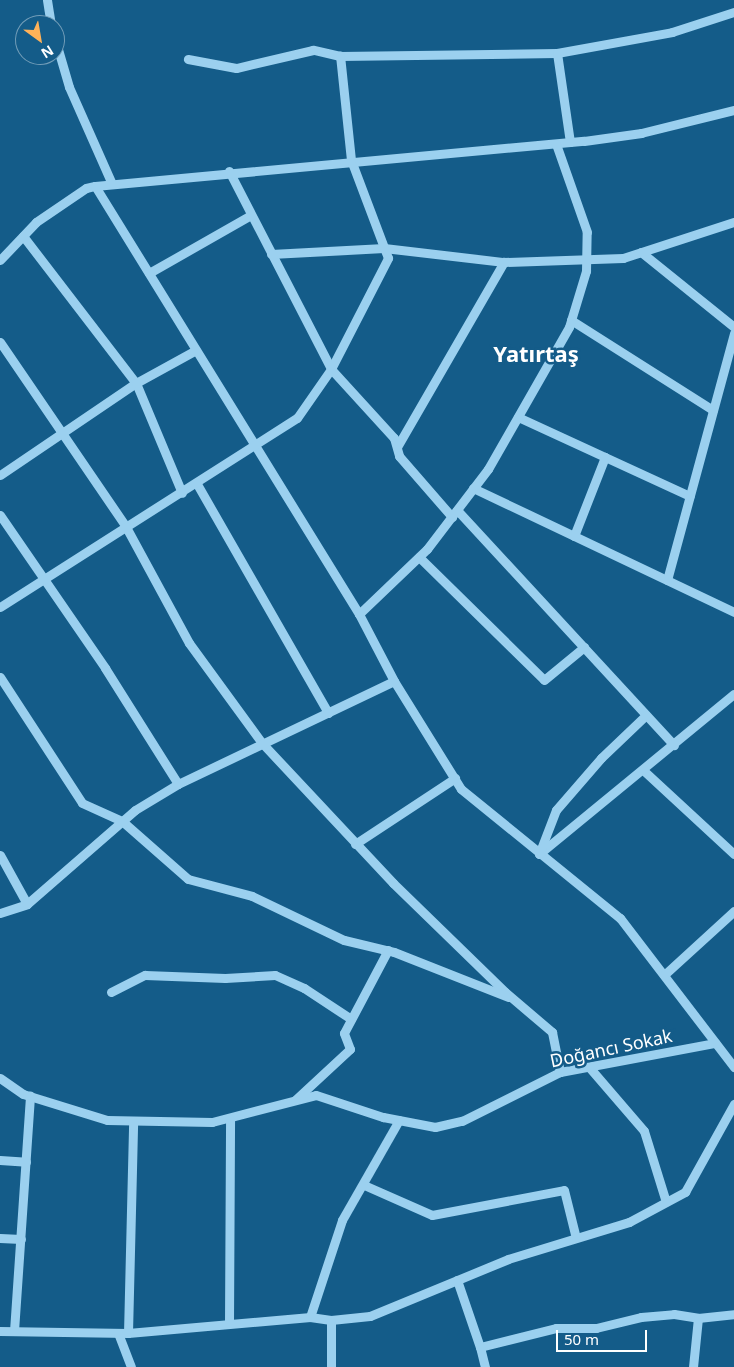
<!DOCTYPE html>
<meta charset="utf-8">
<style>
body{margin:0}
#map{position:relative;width:734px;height:1367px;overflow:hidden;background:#145c89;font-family:"Noto Sans",sans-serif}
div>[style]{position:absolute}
.minor>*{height:9px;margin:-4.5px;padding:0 4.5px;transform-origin:4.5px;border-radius:4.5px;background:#9bd0ef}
span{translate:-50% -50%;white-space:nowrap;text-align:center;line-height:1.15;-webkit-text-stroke:5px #145c89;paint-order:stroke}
.street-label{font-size:18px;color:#fff}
.district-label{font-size:22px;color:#fff;font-weight:700}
.north{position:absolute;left:15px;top:15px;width:50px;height:50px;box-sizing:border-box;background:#145c89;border:1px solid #729db8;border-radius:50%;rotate:148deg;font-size:14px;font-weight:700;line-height:20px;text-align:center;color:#fff}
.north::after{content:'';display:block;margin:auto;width:18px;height:22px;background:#ffb259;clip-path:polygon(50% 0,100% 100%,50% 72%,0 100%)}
.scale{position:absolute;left:556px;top:1330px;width:91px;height:22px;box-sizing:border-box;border:2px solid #fff;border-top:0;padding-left:6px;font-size:15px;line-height:18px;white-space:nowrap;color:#fff;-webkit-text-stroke:4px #145c89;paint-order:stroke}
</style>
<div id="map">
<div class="minor">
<i style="left:47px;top:0;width:25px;rotate:81deg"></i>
<i style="left:55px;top:39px;width:50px;rotate:73.7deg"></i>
<i style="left:69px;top:87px;width:106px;rotate:66.1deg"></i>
<i style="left:557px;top:53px;width:117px;rotate:-10.3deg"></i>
<i style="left:672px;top:32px;width:65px;rotate:-17.9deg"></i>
<i style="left:340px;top:56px;width:217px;rotate:-0.8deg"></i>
<i style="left:557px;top:53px;width:90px;rotate:81.7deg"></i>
<i style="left:229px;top:171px;width:223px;rotate:62.7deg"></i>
<i style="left:331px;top:369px;width:93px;rotate:47.6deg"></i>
<i style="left:394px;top:438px;width:19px;rotate:74deg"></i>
<i style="left:399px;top:456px;width:81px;rotate:49deg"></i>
<i style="left:95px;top:186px;width:503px;rotate:58.33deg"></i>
<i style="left:359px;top:614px;width:76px;rotate:62.4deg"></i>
<i style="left:394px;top:681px;width:127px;rotate:58.2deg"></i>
<i style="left:461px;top:789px;width:205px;rotate:39.1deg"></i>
<i style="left:620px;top:918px;width:188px;rotate:52.6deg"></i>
<i style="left:23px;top:236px;width:185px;rotate:52.5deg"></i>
<i style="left:136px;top:383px;width:119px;rotate:67.3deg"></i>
<i style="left:641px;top:252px;width:119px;rotate:38.9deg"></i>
<i style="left:271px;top:254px;width:113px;rotate:-3deg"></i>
<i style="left:384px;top:248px;width:121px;rotate:6.7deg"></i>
<i style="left:504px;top:262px;width:119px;rotate:-1.9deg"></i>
<i style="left:623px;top:258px;width:117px;rotate:-18deg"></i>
<i style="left:0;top:260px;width:52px;rotate:-46.5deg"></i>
<i style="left:36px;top:222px;width:60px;rotate:-34.2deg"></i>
<i style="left:86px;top:188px;width:9px;rotate:-13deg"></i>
<i style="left:95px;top:186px;width:491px;rotate:-5.3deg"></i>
<i style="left:584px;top:141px;width:58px;rotate:-8deg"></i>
<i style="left:641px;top:133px;width:96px;rotate:-13.9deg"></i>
<i style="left:149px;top:273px;width:117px;rotate:-29.6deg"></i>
<i style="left:571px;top:320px;width:168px;rotate:32.4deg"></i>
<i style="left:0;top:342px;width:224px;rotate:55.7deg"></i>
<i style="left:126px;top:527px;width:132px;rotate:61.5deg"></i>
<i style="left:189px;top:643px;width:124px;rotate:53.9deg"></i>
<i style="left:262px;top:743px;width:192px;rotate:46.9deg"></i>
<i style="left:393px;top:883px;width:156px;rotate:44.2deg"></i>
<i style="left:505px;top:992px;width:62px;rotate:40.4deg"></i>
<i style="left:552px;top:1032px;width:41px;rotate:78.7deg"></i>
<i style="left:518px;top:417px;width:189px;rotate:24.7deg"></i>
<i style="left:397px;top:447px;width:214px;rotate:-60deg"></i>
<i style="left:0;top:475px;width:164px;rotate:-34.1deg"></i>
<i style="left:136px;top:383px;width:68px;rotate:-28.8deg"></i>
<i style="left:197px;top:484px;width:264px;rotate:60.2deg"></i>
<i style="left:473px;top:488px;width:289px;rotate:25.4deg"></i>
<i style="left:457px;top:510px;width:320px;rotate:47.3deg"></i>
<i style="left:0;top:515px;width:186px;rotate:55.5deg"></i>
<i style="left:105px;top:668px;width:137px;rotate:57.8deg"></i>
<i style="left:574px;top:536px;width:85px;rotate:-68.6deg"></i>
<i style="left:419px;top:557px;width:175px;rotate:44.5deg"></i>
<i style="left:544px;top:680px;width:52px;rotate:-39.5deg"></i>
<i style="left:667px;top:580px;width:256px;rotate:-74.8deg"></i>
<i style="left:0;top:607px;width:352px;rotate:-32.5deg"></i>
<i style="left:297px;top:418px;width:60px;rotate:-55.2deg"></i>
<i style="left:331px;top:369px;width:125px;rotate:-62.8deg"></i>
<i style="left:388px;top:258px;width:105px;rotate:-110.7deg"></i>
<i style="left:351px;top:160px;width:105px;rotate:-96deg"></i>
<i style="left:340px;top:56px;width:28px;rotate:-167deg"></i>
<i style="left:313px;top:50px;width:79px;rotate:166.8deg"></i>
<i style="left:236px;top:68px;width:49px;rotate:-169.4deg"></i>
<i style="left:359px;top:614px;width:94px;rotate:-43.7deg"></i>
<i style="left:427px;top:549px;width:101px;rotate:-52.7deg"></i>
<i style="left:488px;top:469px;width:163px;rotate:-60.3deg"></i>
<i style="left:569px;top:327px;width:59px;rotate:-73.1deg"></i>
<i style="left:586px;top:271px;width:39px;rotate:-89deg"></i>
<i style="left:587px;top:232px;width:93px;rotate:-109.4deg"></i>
<i style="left:0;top:677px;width:150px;rotate:56.9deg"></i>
<i style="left:82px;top:803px;width:44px;rotate:24.2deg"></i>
<i style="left:122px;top:821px;width:88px;rotate:41.3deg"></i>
<i style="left:188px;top:879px;width:66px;rotate:14.9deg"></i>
<i style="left:252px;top:896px;width:102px;rotate:25.6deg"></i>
<i style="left:344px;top:940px;width:51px;rotate:13.5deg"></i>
<i style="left:394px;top:952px;width:123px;rotate:21.5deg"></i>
<i style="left:643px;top:770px;width:124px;rotate:42.7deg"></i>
<i style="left:355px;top:844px;width:120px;rotate:-33.4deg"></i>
<i style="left:539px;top:854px;width:252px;rotate:-39.4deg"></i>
<i style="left:539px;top:854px;width:47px;rotate:-68.9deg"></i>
<i style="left:556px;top:810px;width:69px;rotate:-49.1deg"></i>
<i style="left:601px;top:758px;width:62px;rotate:-43.7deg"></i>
<i style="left:0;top:855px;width:56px;rotate:61.1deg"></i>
<i style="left:0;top:913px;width:28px;rotate:-18deg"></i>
<i style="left:27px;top:904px;width:143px;rotate:-41deg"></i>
<i style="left:135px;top:810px;width:50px;rotate:-31.2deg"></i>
<i style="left:178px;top:784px;width:239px;rotate:-25.5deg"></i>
<i style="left:664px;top:975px;width:95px;rotate:-42.4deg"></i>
<i style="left:111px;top:992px;width:38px;rotate:-27deg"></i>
<i style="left:145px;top:975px;width:80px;rotate:2.1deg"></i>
<i style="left:225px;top:978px;width:50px;rotate:-3.4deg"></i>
<i style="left:275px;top:975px;width:32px;rotate:24deg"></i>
<i style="left:304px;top:988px;width:56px;rotate:33.4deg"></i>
<i style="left:589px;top:1067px;width:84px;rotate:49.3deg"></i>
<i style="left:644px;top:1131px;width:74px;rotate:72.8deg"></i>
<i style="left:0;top:1078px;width:28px;rotate:35deg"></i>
<i style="left:23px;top:1094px;width:88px;rotate:17.2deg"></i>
<i style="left:107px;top:1120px;width:105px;rotate:1.1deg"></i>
<i style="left:212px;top:1122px;width:107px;rotate:-14.6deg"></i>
<i style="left:316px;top:1095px;width:71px;rotate:18.2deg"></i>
<i style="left:383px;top:1117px;width:53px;rotate:10.9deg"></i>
<i style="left:435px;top:1127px;width:28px;rotate:-13deg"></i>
<i style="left:462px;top:1121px;width:110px;rotate:-26.6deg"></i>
<i style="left:560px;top:1072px;width:158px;rotate:-10.6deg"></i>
<i style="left:295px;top:1100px;width:75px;rotate:-42.8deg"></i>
<i style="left:350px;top:1049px;width:17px;rotate:-111deg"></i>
<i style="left:344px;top:1033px;width:94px;rotate:-62.1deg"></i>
<i style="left:0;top:1160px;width:26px;rotate:4deg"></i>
<i style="left:364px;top:1185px;width:74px;rotate:23.8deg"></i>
<i style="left:432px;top:1215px;width:134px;rotate:-10.7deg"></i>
<i style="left:564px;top:1190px;width:49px;rotate:76deg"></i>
<i style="left:0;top:1238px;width:21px;rotate:3deg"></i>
<i style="left:457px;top:1280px;width:71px;rotate:71.1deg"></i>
<i style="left:480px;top:1347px;width:78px;rotate:-14deg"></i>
<i style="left:556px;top:1328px;width:40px"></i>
<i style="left:596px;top:1328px;width:46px;rotate:-13.7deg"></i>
<i style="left:641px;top:1317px;width:33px;rotate:-5deg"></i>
<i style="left:674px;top:1314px;width:24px;rotate:9deg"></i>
<i style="left:310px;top:1317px;width:102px;rotate:-71.7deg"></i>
<i style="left:342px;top:1220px;width:115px;rotate:-60.3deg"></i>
<i style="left:229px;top:1323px;width:203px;rotate:-89.7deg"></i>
<i style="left:0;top:1331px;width:128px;rotate:0.9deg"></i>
<i style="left:128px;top:1333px;width:183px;rotate:-5deg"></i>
<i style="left:310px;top:1317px;width:21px;rotate:8deg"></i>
<i style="left:14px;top:1331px;width:236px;rotate:-86.1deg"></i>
<i style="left:118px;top:1333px;width:36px;rotate:69deg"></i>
<i style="left:128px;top:1333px;width:212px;rotate:-88.6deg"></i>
<i style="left:480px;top:1347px;width:21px;rotate:76deg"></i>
<i style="left:331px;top:1367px;width:47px;rotate:-90deg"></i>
<i style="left:331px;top:1320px;width:39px;rotate:-6deg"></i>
<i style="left:370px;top:1316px;width:149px;rotate:-22.4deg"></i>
<i style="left:508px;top:1259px;width:127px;rotate:-17deg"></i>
<i style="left:629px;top:1222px;width:64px;rotate:-28.2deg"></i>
<i style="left:685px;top:1192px;width:101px;rotate:-60.9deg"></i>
<i style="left:693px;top:1367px;width:49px;rotate:-84.2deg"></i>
<i style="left:698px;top:1318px;width:36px;rotate:-6deg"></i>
</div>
<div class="street-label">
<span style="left:611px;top:1048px;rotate:-12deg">Doğancı Sokak</span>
</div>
<div class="district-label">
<span style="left:536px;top:354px">Yatırtaş</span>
</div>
<div class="north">N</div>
<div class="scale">50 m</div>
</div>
